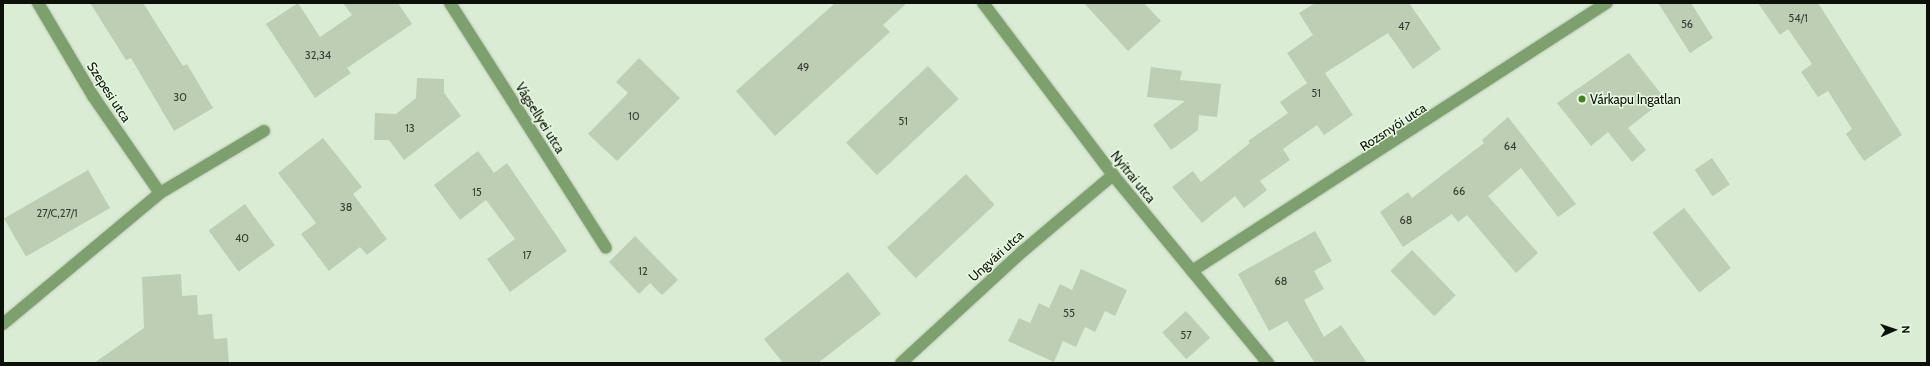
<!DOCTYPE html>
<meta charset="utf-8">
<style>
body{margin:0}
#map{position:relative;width:1930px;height:366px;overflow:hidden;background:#daecd3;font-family:Cabin,sans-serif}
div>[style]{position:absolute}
.building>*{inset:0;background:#bdceb5;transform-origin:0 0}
.roads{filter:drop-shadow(0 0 1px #b9c9b3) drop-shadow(0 0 1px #b9c9b3)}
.street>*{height:12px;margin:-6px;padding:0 6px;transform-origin:6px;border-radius:6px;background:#7ea06e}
.dots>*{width:11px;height:11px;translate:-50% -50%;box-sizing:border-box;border:2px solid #e7f9e0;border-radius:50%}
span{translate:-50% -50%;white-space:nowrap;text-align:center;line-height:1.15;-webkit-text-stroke:3px #e7f9e0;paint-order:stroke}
.number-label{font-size:11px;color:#384033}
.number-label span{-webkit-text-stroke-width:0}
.street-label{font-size:13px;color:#0b1008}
.poi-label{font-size:13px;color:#0b1008}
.left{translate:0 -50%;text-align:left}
.frame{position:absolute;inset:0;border:4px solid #0b1008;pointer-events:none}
.north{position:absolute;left:1874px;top:310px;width:40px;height:40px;-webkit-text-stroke:3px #e7f9e0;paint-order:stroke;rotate:88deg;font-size:11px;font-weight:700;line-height:16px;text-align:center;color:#0b1008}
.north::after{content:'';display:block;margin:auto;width:14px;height:18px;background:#0b1008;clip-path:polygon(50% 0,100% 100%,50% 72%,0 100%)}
</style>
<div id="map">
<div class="building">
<i style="clip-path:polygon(90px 3px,143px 3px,183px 66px,187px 64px,213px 108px,174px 131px,131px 58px,126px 60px)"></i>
<i style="clip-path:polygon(298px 3px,320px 37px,352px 15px,343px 3px,398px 3px,412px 24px,347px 68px,351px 73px,315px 98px,266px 24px)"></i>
<i style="clip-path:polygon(835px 3px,907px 3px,883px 25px,890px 32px,775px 136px,736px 91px)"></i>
<i style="clip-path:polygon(1084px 3px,1144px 3px,1161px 21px,1128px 51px)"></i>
<i style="clip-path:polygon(1315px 3px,1409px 3px,1441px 49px,1413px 69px,1388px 33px,1325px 73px,1353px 115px,1324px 135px,1317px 125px,1283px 149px,1290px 160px,1260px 181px,1267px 190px,1244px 208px,1235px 196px,1202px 223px,1172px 187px,1193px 171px,1201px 182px,1250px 143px,1248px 141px,1288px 113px,1280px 102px,1307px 83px,1287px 53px,1313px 35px,1299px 13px)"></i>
<i style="clip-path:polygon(1658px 3px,1691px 3px,1713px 38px,1690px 53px)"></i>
<i style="clip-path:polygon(1758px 3px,1818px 3px,1902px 135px,1864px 161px,1846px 134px,1852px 129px,1828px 91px,1818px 97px,1801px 72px,1812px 64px,1788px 29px,1780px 35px)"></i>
<i style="clip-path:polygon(1629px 53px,1665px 99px,1628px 128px,1646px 150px,1632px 162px,1608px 132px,1591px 146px,1557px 103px)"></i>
<i style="clip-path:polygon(639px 58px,680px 98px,617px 161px,588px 134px,628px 93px,616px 82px)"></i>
<i style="left:928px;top:66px;width:45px;height:112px;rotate:47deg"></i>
<i style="clip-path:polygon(1151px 67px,1182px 71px,1180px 80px,1221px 84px,1217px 117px,1199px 115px,1198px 130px,1171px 150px,1153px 125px,1185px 101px,1147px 97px)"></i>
<i style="clip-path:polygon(417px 78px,444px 79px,444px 93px,461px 116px,404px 160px,389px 140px,374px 140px,375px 113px,396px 114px,416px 98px)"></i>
<i style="clip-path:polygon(1508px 117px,1576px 204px,1558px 217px,1521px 168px,1488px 196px,1538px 253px,1516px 273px,1467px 215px,1458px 222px,1452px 214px,1403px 247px,1380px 212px,1408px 192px,1412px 198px,1484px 143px,1482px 140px)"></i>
<i style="clip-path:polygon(323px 138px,362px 187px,353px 194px,387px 239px,367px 255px,360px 247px,329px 271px,301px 234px,316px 223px,278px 173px)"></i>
<i style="clip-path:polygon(478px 151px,494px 173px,507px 163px,567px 251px,510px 292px,487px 259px,515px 239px,486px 200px,460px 220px,434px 185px)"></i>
<i style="left:1712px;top:158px;width:32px;height:21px;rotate:56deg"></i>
<i style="left:88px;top:170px;width:44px;height:97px;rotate:60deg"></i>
<i style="left:966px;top:174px;width:42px;height:108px;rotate:47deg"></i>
<i style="left:245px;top:204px;width:51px;height:45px;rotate:54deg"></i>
<i style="left:1684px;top:208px;width:76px;height:40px;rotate:52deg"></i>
<i style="clip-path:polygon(1315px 231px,1332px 261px,1314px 271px,1324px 289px,1304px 300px,1324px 337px,1341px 325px,1367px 363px,1315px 363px,1287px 321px,1269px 331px,1238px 274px)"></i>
<i style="clip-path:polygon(635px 236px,678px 280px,662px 295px,650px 283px,639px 294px,609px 262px)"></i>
<i style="left:1412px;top:250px;width:63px;height:30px;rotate:46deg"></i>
<i style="clip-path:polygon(1081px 269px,1127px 290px,1115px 316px,1105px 311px,1095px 332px,1085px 327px,1076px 347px,1063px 341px,1054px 362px,1008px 341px,1019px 318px,1030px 323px,1039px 303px,1049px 308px,1060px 284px,1072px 290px)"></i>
<i style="clip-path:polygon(848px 272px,881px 314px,818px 363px,783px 363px,764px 339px)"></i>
<i style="clip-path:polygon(181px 274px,182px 296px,197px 295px,198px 315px,212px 314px,214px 339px,227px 338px,229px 363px,94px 363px,144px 328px,142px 277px)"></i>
<i style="left:1186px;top:311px;width:36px;height:32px;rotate:48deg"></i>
</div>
<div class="roads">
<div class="street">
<i style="left:38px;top:3px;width:108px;rotate:59.4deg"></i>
<i style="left:93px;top:96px;width:118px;rotate:55.4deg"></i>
<i style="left:450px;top:3px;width:290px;rotate:57.5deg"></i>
<i style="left:983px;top:3px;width:216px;rotate:52.9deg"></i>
<i style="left:1113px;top:175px;width:244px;rotate:50.5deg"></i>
<i style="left:1192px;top:271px;width:494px;rotate:-32.9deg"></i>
<i style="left:3px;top:324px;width:204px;rotate:-39.8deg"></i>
<i style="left:160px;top:193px;width:121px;rotate:-30.8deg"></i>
<i style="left:901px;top:363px;width:166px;rotate:-42.6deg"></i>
<i style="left:1023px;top:251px;width:118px;rotate:-40.2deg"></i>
</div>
</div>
<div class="dots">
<i style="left:1582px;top:99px;background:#478320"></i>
</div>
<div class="number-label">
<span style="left:1798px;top:18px">54/1</span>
<span style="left:1687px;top:24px">56</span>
<span style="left:1404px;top:26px">47</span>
<span style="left:318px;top:55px">32,34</span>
<span style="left:803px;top:67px">49</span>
<span style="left:1316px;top:93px">51</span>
<span style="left:180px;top:97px">30</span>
<span style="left:634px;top:116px">10</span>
<span style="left:903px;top:121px">51</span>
<span style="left:410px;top:128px">13</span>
<span style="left:1510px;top:146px">64</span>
<span style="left:1459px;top:191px">66</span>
<span style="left:477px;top:192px">15</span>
<span style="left:346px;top:207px">38</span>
<span style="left:57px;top:213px">27/C,27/1</span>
<span style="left:1406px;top:220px">68</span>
<span style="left:242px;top:238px">40</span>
<span style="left:527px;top:255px">17</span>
<span style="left:643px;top:271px">12</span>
<span style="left:1281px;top:281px">68</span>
<span style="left:1069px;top:313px">55</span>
<span style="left:1186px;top:335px">57</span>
</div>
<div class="street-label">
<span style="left:109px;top:92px;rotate:57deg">Szepesi utca</span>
<span style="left:540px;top:118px;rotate:58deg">Vágsellyei utca</span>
<span style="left:1393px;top:127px;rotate:-33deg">Rozsnyói utca</span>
<span style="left:1133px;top:177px;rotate:51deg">Nyitrai utca</span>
<span style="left:996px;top:256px;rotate:-42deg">Ungvári utca</span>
</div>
<div class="poi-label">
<span class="left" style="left:1590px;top:99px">Várkapu Ingatlan</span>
</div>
<div class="frame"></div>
<div class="north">N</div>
</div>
